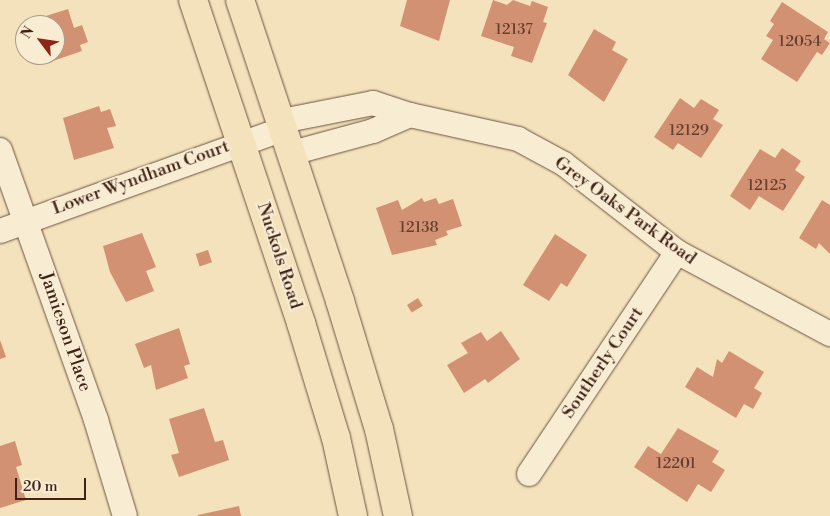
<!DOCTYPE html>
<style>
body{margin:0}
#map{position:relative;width:830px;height:516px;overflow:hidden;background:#f4e2bc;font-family:"Libre Bodoni",serif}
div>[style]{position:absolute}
.building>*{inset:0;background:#d39173;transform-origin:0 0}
.roads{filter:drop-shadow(0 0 1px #6c5341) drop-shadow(0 0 1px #6c5341)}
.minor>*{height:24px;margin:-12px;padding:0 12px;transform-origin:12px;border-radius:12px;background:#f8ecd3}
.major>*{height:28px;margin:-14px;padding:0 14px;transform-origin:14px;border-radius:14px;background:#f4e2bc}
span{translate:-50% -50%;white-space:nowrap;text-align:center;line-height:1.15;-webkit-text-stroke:4px #f8ecd3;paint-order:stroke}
.number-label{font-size:15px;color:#643e2f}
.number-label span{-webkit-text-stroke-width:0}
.street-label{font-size:18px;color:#3f2318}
.north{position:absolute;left:15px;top:15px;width:50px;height:50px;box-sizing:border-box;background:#f8ecd3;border:1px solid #ae9c88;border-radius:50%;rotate:301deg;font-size:14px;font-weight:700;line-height:20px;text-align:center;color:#3f2318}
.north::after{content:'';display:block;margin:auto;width:18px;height:22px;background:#8f2418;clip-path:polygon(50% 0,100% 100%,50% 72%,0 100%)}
.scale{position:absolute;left:15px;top:478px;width:71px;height:22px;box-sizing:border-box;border:2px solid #3f2318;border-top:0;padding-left:6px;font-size:15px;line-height:18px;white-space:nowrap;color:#3f2318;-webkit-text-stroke:4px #f8ecd3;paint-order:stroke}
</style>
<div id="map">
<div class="building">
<i style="clip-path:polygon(407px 0,450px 0,439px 41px,400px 26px)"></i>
<i style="clip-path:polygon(493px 0,507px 5px,513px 0,530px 6px,532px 1px,548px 7px,543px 22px,547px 23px,532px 63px,511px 56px,514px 47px,481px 36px)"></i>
<i style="clip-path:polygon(782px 2px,828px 32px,824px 39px,830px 43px,822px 55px,817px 52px,797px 82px,761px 59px,773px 40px,766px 36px,774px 24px,770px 21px)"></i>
<i style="clip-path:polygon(68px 9px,74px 28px,82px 25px,88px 42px,80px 45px,82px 51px,41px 65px,37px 55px,55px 55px,55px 25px,28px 25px,27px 22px)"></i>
<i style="clip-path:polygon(594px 29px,616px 42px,612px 50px,628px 59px,604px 102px,568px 75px)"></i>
<i style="clip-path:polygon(680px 98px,694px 108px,701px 99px,719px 110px,713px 119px,723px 125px,701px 158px,678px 143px,673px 150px,654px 137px)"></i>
<i style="clip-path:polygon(99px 106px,101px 112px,110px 109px,116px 126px,107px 128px,114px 148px,74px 160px,63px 118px)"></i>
<i style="clip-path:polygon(782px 148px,801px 161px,795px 170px,805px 177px,783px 211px,759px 196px,750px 210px,730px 196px,760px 149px,775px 158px)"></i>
<i style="clip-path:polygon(422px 198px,424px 202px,436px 198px,439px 204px,453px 199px,462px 226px,446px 231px,448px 235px,435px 240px,437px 245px,392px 255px,376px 208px,398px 200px,402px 210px)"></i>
<i style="clip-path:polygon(822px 200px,830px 205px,830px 254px,819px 243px,816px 249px,799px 238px)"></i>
<i style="clip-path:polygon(142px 233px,156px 267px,146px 271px,154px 291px,126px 302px,110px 272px,103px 246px)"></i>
<i style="clip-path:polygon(555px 234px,587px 255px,567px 287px,561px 283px,549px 301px,523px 285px)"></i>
<i style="left:208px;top:250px;width:13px;height:13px;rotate:72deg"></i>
<i style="left:418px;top:298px;width:9px;height:13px;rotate:58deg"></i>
<i style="clip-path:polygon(179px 328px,190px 364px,184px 366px,188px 378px,156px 390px,151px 365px,144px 368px,135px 344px)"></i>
<i style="clip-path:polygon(501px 331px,520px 359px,488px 383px,485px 379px,464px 393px,447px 365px,468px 353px,461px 343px,481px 332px,487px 341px)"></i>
<i style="clip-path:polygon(0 340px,6px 357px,0 359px)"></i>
<i style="clip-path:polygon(729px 351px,764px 372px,754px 388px,762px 393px,753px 409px,744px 404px,736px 418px,685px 387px,697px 367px,713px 377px,717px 359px,722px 363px)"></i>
<i style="clip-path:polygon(204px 408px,215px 442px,223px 440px,229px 460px,179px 477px,171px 455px,179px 453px,169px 419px)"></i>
<i style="clip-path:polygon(678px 428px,719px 451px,712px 462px,725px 470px,711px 492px,698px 484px,687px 502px,634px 467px,648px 446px,661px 454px)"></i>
<i style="clip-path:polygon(15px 441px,22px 465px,16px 467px,26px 500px,0 508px,0 446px)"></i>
<i style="clip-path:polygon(239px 506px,241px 516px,198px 516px,198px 515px)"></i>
</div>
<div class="roads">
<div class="minor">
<i style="left:410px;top:115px;width:111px;rotate:12.5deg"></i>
<i style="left:518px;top:139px;width:52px;rotate:28.5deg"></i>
<i style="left:564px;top:164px;width:143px;rotate:37.9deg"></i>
<i style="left:677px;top:252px;width:174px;rotate:28.2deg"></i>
<i style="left:282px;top:121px;width:93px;rotate:-11.2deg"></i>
<i style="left:373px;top:103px;width:39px;rotate:18deg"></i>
<i style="left:410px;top:115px;width:40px;rotate:156.6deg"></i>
<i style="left:373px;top:131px;width:84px;rotate:164.8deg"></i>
<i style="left:0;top:150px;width:287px;rotate:70.4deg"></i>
<i style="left:96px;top:420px;width:100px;rotate:73.2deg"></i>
<i style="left:0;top:231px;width:302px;rotate:-19.8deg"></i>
<i style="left:529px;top:474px;width:267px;rotate:-56.3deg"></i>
</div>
<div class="major">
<i style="left:193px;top:0;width:341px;rotate:71.5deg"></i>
<i style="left:301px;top:323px;width:120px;rotate:73.1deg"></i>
<i style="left:336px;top:438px;width:80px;rotate:77.7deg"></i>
<i style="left:240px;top:0;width:317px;rotate:71.6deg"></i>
<i style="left:340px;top:301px;width:134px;rotate:73.1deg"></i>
<i style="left:379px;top:429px;width:89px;rotate:77.7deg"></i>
</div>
</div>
<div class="number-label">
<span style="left:514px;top:30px">12137</span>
<span style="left:800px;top:42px">12054</span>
<span style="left:689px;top:131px">12129</span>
<span style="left:767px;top:186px">12125</span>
<span style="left:419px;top:228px">12138</span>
<span style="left:676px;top:464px">12201</span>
</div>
<div class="street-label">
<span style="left:141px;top:178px;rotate:-20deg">Lower Wyndham Court</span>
<span style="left:625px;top:211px;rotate:36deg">Grey Oaks Park Road</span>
<span style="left:279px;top:256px;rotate:72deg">Nuckols Road</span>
<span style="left:65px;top:332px;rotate:71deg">Jamieson Place</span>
<span style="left:603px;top:363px;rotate:-56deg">Southerly Court</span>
</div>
<div class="north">N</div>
<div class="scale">20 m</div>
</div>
